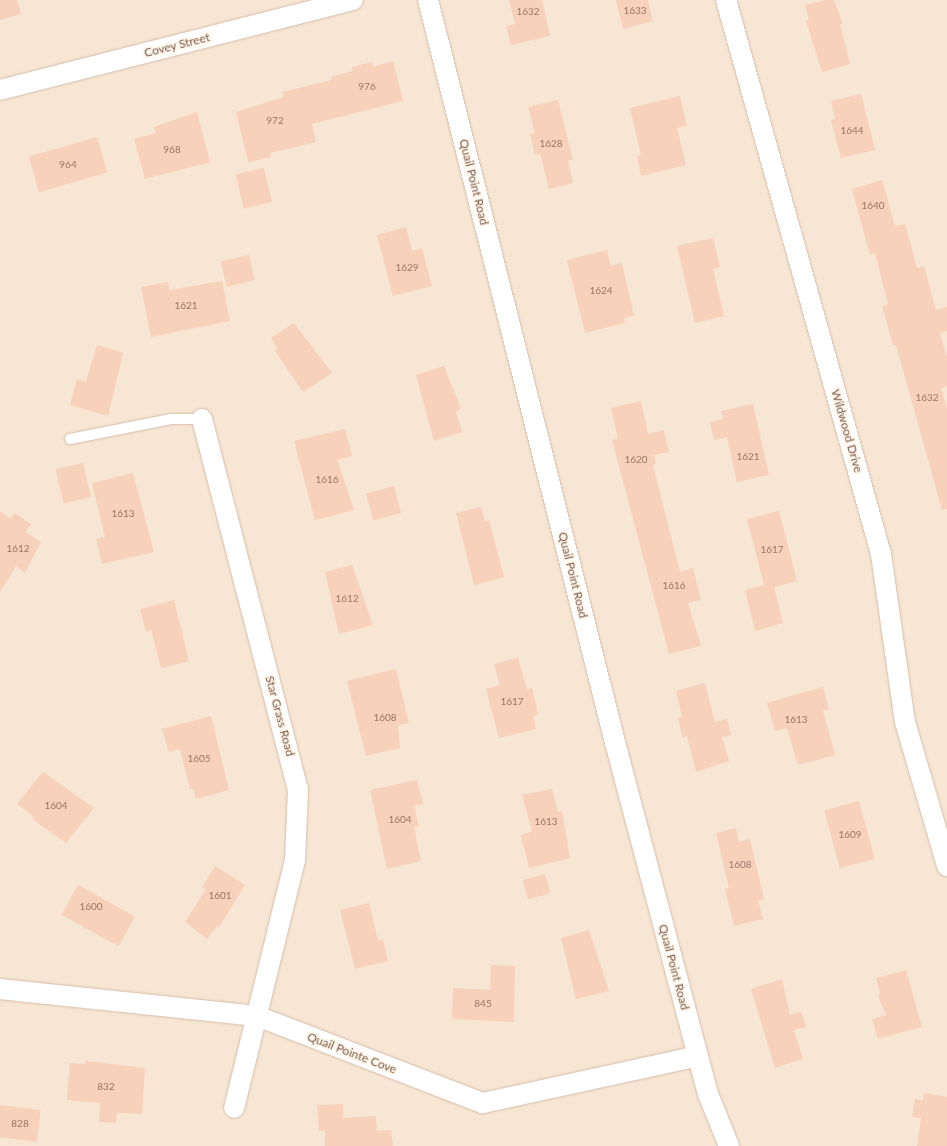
<!DOCTYPE html>
<style>
body{margin:0}
#map{position:relative;width:947px;height:1146px;overflow:hidden;background:#fff4e5;font-family:Lato,sans-serif}
div>[style]{position:absolute}
.residential>*{inset:0;background:#f7e6d3;transform-origin:0 0}
.building>*{inset:0;background:#f7d1ba;transform-origin:0 0}
.roads{filter:drop-shadow(0 0 1px #d5bdac) drop-shadow(0 0 1px #d5bdac)}
.service>*{height:10px;margin:-5px;padding:0 5px;transform-origin:5px;border-radius:5px;background:#fff}
.minor>*{height:20px;margin:-10px;padding:0 10px;transform-origin:10px;border-radius:10px;background:#fff}
span{translate:-50% -50%;white-space:nowrap;text-align:center;line-height:1.15;-webkit-text-stroke:4.5px #fff8ee;paint-order:stroke}
.number-label{font-size:10px;color:#9a7664}
.number-label span{-webkit-text-stroke-width:0}
.street-label{font-size:12px;color:#7b5847}
</style>
<div id="map">
<div class="residential">
<i style="left:0;top:0;width:947px;height:1146px"></i>
</div>
<div class="building">
<i style="clip-path:polygon(0 0,17px 0,21px 14px,0 20px)"></i>
<i style="clip-path:polygon(509px 0,542px 0,550px 36px,511px 45px,506px 26px,515px 24px)"></i>
<i style="clip-path:polygon(616px 0,648px 0,653px 21px,623px 29px)"></i>
<i style="clip-path:polygon(826px 0,834px 0,843px 24px,840px 24px,850px 64px,822px 72px,806px 21px,809px 20px,805px 5px)"></i>
<i style="clip-path:polygon(393px 61px,403px 101px,312px 124px,316px 142px,270px 153px,271px 157px,248px 162px,236px 112px,284px 97px,282px 92px,332px 80px,331px 77px,353px 71px,352px 67px,372px 62px,373px 67px)"></i>
<i style="clip-path:polygon(861px 94px,875px 150px,841px 158px,831px 120px,835px 119px,831px 101px)"></i>
<i style="clip-path:polygon(680px 96px,687px 126px,677px 128px,686px 165px,641px 176px,637px 156px,641px 155px,630px 108px)"></i>
<i style="clip-path:polygon(558px 100px,573px 160px,568px 161px,573px 183px,549px 189px,540px 154px,535px 155px,530px 134px,535px 133px,528px 107px)"></i>
<i style="clip-path:polygon(197px 112px,210px 162px,145px 179px,134px 139px,156px 133px,154px 127px)"></i>
<i style="left:97px;top:137px;width:37px;height:71px;rotate:74deg"></i>
<i style="left:264px;top:168px;width:35px;height:29px;rotate:77deg"></i>
<i style="clip-path:polygon(882px 180px,895px 226px,905px 224px,917px 268px,924px 266px,936px 310px,947px 307px,947px 331px,940px 333px,947px 357px,947px 386px,941px 388px,947px 409px,947px 509px,942px 510px,896px 345px,893px 345px,882px 306px,888px 304px,875px 253px,870px 255px,852px 189px)"></i>
<i style="clip-path:polygon(406px 227px,412px 251px,422px 248px,432px 286px,393px 296px,377px 235px)"></i>
<i style="clip-path:polygon(713px 238px,720px 267px,713px 269px,724px 316px,695px 323px,677px 246px)"></i>
<i style="clip-path:polygon(607px 250px,611px 266px,622px 263px,634px 316px,624px 318px,625px 323px,585px 333px,567px 260px)"></i>
<i style="left:249px;top:255px;width:26px;height:29px;rotate:77deg"></i>
<i style="clip-path:polygon(222px 281px,230px 321px,151px 337px,141px 287px,168px 282px,169px 290px)"></i>
<i style="clip-path:polygon(294px 323px,332px 373px,303px 392px,275px 351px,278px 349px,271px 338px)"></i>
<i style="clip-path:polygon(97px 345px,123px 353px,108px 416px,70px 405px,77px 379px,86px 382px)"></i>
<i style="clip-path:polygon(444px 366px,461px 409px,456px 411px,462px 432px,434px 441px,416px 375px)"></i>
<i style="clip-path:polygon(641px 401px,648px 434px,664px 430px,669px 452px,654px 455px,656px 464px,653px 465px,680px 572px,693px 568px,701px 600px,688px 603px,701px 646px,669px 654px,612px 440px,618px 438px,611px 408px)"></i>
<i style="clip-path:polygon(753px 404px,769px 475px,737px 482px,727px 437px,714px 440px,710px 422px,723px 419px,721px 411px)"></i>
<i style="clip-path:polygon(345px 429px,352px 456px,337px 460px,354px 510px,315px 520px,294px 441px)"></i>
<i style="left:83px;top:463px;width:35px;height:28px;rotate:77deg"></i>
<i style="clip-path:polygon(133px 473px,154px 552px,102px 564px,96px 539px,105px 537px,92px 483px)"></i>
<i style="left:394px;top:486px;width:28px;height:29px;rotate:75deg"></i>
<i style="clip-path:polygon(481px 507px,485px 521px,489px 520px,504px 577px,474px 585px,456px 513px)"></i>
<i style="clip-path:polygon(0 511px,11px 519px,15px 513px,31px 524px,26px 532px,41px 542px,25px 573px,16px 566px,0 592px)"></i>
<i style="clip-path:polygon(779px 511px,797px 581px,774px 587px,783px 623px,755px 631px,745px 590px,764px 585px,747px 519px)"></i>
<i style="clip-path:polygon(352px 565px,373px 625px,339px 634px,325px 572px)"></i>
<i style="clip-path:polygon(174px 600px,189px 661px,161px 668px,151px 630px,146px 632px,140px 609px)"></i>
<i style="clip-path:polygon(518px 658px,527px 689px,532px 688px,538px 714px,533px 716px,536px 729px,499px 738px,486px 689px,500px 685px,494px 664px)"></i>
<i style="clip-path:polygon(396px 669px,409px 723px,398px 725px,400px 748px,366px 756px,347px 681px)"></i>
<i style="clip-path:polygon(705px 683px,715px 722px,727px 719px,731px 735px,722px 737px,729px 761px,696px 772px,687px 736px,683px 738px,678px 718px,682px 717px,676px 691px)"></i>
<i style="clip-path:polygon(823px 687px,829px 709px,823px 711px,835px 755px,798px 765px,787px 728px,775px 731px,767px 703px)"></i>
<i style="clip-path:polygon(211px 716px,229px 790px,196px 799px,193px 789px,190px 789px,180px 749px,169px 752px,162px 729px)"></i>
<i style="clip-path:polygon(43px 772px,94px 808px,66px 843px,32px 819px,34px 817px,17px 804px)"></i>
<i style="clip-path:polygon(417px 780px,423px 804px,414px 806px,419px 826px,414px 827px,421px 861px,387px 869px,370px 790px)"></i>
<i style="clip-path:polygon(552px 789px,558px 812px,562px 811px,570px 858px,529px 868px,521px 835px,532px 832px,522px 795px)"></i>
<i style="left:859px;top:801px;width:60px;height:36px;rotate:75deg"></i>
<i style="clip-path:polygon(736px 828px,739px 842px,750px 839px,764px 899px,758px 900px,763px 919px,734px 926px,725px 889px,729px 888px,716px 833px)"></i>
<i style="clip-path:polygon(215px 866px,245px 885px,219px 927px,217px 926px,207px 939px,185px 922px,206px 889px,202px 887px)"></i>
<i style="left:545px;top:874px;width:20px;height:23px;rotate:75deg"></i>
<i style="left:78px;top:885px;width:65px;height:34px;rotate:29deg"></i>
<i style="clip-path:polygon(369px 903px,378px 940px,383px 939px,388px 961px,355px 969px,340px 910px)"></i>
<i style="clip-path:polygon(589px 930px,609px 991px,576px 999px,561px 938px)"></i>
<i style="clip-path:polygon(491px 965px,515px 966px,514px 1022px,452px 1019px,453px 988px,490px 990px)"></i>
<i style="clip-path:polygon(906px 970px,922px 1027px,878px 1039px,872px 1019px,886px 1015px,878px 996px,880px 993px,876px 978px)"></i>
<i style="clip-path:polygon(782px 979px,790px 1015px,801px 1012px,806px 1027px,794px 1030px,803px 1059px,775px 1068px,751px 989px)"></i>
<i style="clip-path:polygon(85px 1061px,145px 1068px,142px 1114px,117px 1113px,116px 1123px,99px 1122px,100px 1103px,67px 1100px,70px 1063px,85px 1064px)"></i>
<i style="clip-path:polygon(924px 1093px,947px 1097px,947px 1146px,917px 1146px,921px 1118px,912px 1117px,915px 1099px,923px 1101px)"></i>
<i style="clip-path:polygon(343px 1104px,343px 1118px,376px 1116px,377px 1131px,391px 1130px,393px 1146px,325px 1146px,325px 1131px,319px 1131px,317px 1105px)"></i>
<i style="left:0;top:1105px;width:41px;height:32px;rotate:7deg"></i>
</div>
<div class="roads">
<div class="service">
<i style="left:70px;top:439px;width:103px;rotate:-11.2deg"></i>
<i style="left:171px;top:419px;width:31px"></i>
</div>
<div class="minor">
<i style="left:428px;top:0;width:769px;rotate:75.86deg"></i>
<i style="left:616px;top:746px;width:360px;rotate:75.2deg"></i>
<i style="left:708px;top:1094px;width:56px;rotate:68deg"></i>
<i style="left:726px;top:0;width:575px;rotate:74.37deg"></i>
<i style="left:881px;top:554px;width:170px;rotate:81.9deg"></i>
<i style="left:905px;top:722px;width:150px;rotate:73.7deg"></i>
<i style="left:0;top:90px;width:364px;rotate:-14.3deg"></i>
<i style="left:202px;top:419px;width:382px;rotate:75.5deg"></i>
<i style="left:298px;top:789px;width:71px;rotate:92.4deg"></i>
<i style="left:295px;top:860px;width:255px;rotate:103.8deg"></i>
<i style="left:0;top:989px;width:258px;rotate:6deg"></i>
<i style="left:257px;top:1016px;width:242px;rotate:21.1deg"></i>
<i style="left:483px;top:1103px;width:220px;rotate:-12.3deg"></i>
</div>
</div>
<div class="number-label">
<span style="left:635px;top:11px">1633</span>
<span style="left:528px;top:12px">1632</span>
<span style="left:367px;top:87px">976</span>
<span style="left:275px;top:121px">972</span>
<span style="left:852px;top:131px">1644</span>
<span style="left:551px;top:144px">1628</span>
<span style="left:172px;top:150px">968</span>
<span style="left:68px;top:165px">964</span>
<span style="left:873px;top:206px">1640</span>
<span style="left:407px;top:268px">1629</span>
<span style="left:601px;top:291px">1624</span>
<span style="left:186px;top:306px">1621</span>
<span style="left:927px;top:398px">1632</span>
<span style="left:748px;top:457px">1621</span>
<span style="left:636px;top:460px">1620</span>
<span style="left:327px;top:480px">1616</span>
<span style="left:123px;top:514px">1613</span>
<span style="left:18px;top:549px">1612</span>
<span style="left:772px;top:550px">1617</span>
<span style="left:674px;top:586px">1616</span>
<span style="left:347px;top:599px">1612</span>
<span style="left:512px;top:702px">1617</span>
<span style="left:385px;top:718px">1608</span>
<span style="left:796px;top:720px">1613</span>
<span style="left:199px;top:759px">1605</span>
<span style="left:56px;top:806px">1604</span>
<span style="left:400px;top:820px">1604</span>
<span style="left:546px;top:822px">1613</span>
<span style="left:850px;top:835px">1609</span>
<span style="left:740px;top:865px">1608</span>
<span style="left:220px;top:896px">1601</span>
<span style="left:91px;top:907px">1600</span>
<span style="left:483px;top:1004px">845</span>
<span style="left:106px;top:1087px">832</span>
<span style="left:20px;top:1124px">828</span>
</div>
<div class="street-label">
<span style="left:177px;top:45px;rotate:-14deg">Covey Street</span>
<span style="left:474px;top:182px;rotate:76deg">Quail Point Road</span>
<span style="left:847px;top:431px;rotate:74deg">Wildwood Drive</span>
<span style="left:573px;top:575px;rotate:76deg">Quail Point Road</span>
<span style="left:280px;top:716px;rotate:75deg">Star Grass Road</span>
<span style="left:674px;top:967px;rotate:75deg">Quail Point Road</span>
<span style="left:352px;top:1053px;rotate:21deg">Quail Pointe Cove</span>
</div>
</div>
